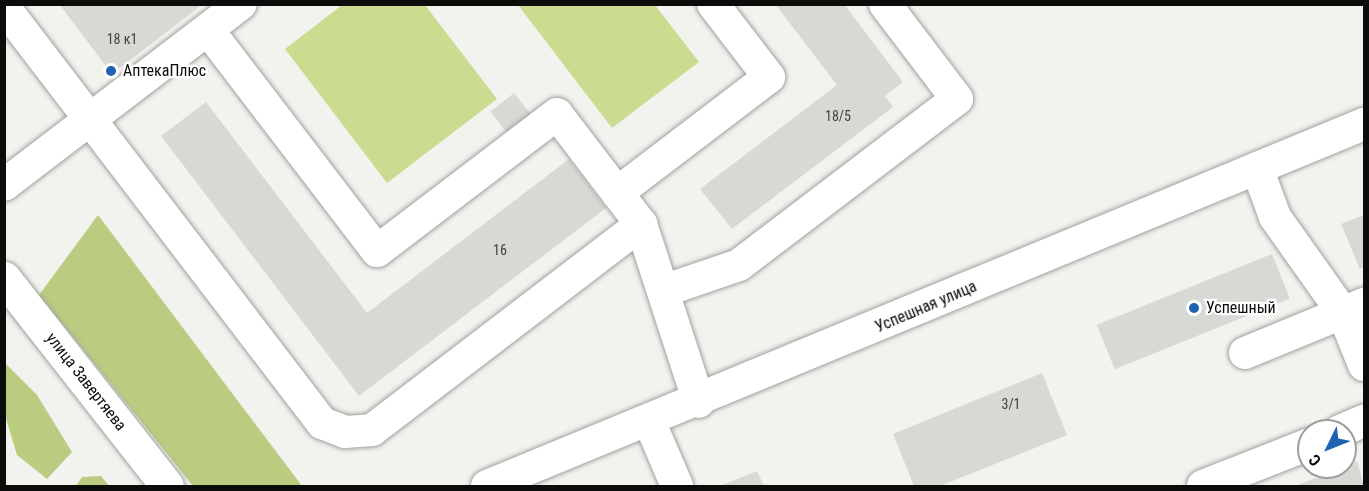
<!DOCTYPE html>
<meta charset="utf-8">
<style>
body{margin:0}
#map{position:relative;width:1369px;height:491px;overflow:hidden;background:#f2f3ef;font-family:"Roboto Condensed",sans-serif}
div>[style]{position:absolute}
.green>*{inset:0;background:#c9dc90}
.forest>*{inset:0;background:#b9cc80}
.building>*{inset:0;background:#d7d9d5;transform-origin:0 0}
.roads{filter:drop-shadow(0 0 2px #a1a29f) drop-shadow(0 0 2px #a1a29f)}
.minor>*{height:32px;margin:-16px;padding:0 16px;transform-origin:16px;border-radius:16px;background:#fff}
.major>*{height:33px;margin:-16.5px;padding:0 16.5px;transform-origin:16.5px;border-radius:16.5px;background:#fff}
.dots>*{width:16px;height:16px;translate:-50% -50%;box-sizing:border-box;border:3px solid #fff;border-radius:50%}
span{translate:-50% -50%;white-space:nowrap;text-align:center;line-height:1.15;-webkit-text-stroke:4.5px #fff;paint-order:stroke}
.number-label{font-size:14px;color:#3f3f3e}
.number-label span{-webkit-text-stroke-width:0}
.poi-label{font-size:16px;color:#0c0c0b}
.left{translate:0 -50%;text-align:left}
.street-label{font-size:16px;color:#0c0c0b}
.frame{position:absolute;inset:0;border:6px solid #0c0c0b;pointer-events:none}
.north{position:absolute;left:1297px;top:419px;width:60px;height:60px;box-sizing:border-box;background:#fff;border:2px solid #9e9e9d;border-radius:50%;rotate:227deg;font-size:16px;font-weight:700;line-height:24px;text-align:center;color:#0c0c0b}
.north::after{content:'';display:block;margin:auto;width:21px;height:27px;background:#2161b2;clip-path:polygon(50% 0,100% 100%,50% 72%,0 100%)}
</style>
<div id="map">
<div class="green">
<i style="clip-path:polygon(342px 5px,425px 5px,497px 99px,387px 183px,285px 49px)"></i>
<i style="clip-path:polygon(518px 5px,655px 5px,699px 62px,612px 128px)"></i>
</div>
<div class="forest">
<i style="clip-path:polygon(98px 215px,302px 486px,193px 486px,39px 295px)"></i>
<i style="clip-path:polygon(4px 362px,37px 395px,72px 452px,47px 479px,17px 455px,5px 415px)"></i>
<i style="clip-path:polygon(101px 476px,109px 486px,76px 486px,82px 477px)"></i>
</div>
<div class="building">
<i style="clip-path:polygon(59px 4px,203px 4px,112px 74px)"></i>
<i style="clip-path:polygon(775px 4px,844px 4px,903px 82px,885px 96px,893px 107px,732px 229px,700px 189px,837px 85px)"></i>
<i style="left:514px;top:93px;width:28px;height:30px;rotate:52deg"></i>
<i style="clip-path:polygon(206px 102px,367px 313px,569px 159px,606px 208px,359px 396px,161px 136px)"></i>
<i style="clip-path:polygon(1364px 215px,1364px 267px,1360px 269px,1341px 224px)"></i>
<i style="left:1272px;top:254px;width:48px;height:189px;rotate:68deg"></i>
<i style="clip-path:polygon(1042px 373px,1067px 435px,940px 486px,914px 486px,893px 434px)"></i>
<i style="clip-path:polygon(1357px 461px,1364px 486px,1295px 486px,1345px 467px)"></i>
<i style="clip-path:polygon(757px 471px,764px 486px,720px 486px)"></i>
</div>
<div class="roads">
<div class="minor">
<i style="left:4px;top:7px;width:524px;rotate:52.6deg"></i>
<i style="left:322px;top:423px;width:25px;rotate:21deg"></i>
<i style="left:345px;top:432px;width:27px;rotate:-4deg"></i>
<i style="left:372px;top:430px;width:339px;rotate:-37.4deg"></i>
<i style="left:641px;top:224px;width:138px;rotate:-127.4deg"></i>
<i style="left:557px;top:114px;width:226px;rotate:142.7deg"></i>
<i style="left:377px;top:251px;width:278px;rotate:-127.4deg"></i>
<i style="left:1257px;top:168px;width:52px;rotate:69.8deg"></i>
<i style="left:1275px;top:217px;width:118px;rotate:54.7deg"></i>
<i style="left:1343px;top:313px;width:56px;rotate:68deg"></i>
<i style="left:4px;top:185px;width:298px;rotate:-37.4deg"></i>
<i style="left:617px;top:193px;width:191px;rotate:-37.3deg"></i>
<i style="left:769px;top:77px;width:92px;rotate:-127.5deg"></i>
<i style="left:641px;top:224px;width:187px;rotate:72deg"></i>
<i style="left:663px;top:291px;width:80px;rotate:-18.9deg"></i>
<i style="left:739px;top:265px;width:274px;rotate:-37.3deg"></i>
<i style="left:957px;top:99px;width:119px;rotate:-127.2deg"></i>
<i style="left:1245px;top:353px;width:129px;rotate:-22.4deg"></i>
<i style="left:650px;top:423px;width:69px;rotate:66.8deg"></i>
<i style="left:1340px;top:431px;width:26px;rotate:-23deg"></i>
<i style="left:487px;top:486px;width:949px;rotate:-22.43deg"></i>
<i style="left:1203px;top:486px;width:114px;rotate:-21.6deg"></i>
</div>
<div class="major">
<i style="left:4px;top:278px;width:264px;rotate:51.9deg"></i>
</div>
</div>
<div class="dots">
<i style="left:111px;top:71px;background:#2161b2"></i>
<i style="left:1194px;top:308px;background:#2161b2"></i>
</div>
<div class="number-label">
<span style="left:122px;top:39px">18 к1</span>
<span style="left:838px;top:116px">18/5</span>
<span style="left:500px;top:250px">16</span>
<span style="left:1011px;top:404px">3/1</span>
</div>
<div class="poi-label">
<span class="left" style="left:123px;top:71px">АптекаПлюс</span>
<span class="left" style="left:1206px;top:308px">Успешный</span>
</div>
<div class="street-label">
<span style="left:926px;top:307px;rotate:-23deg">Успешная улица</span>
<span style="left:86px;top:382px;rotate:52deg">улица Завертяева</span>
</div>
<div class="frame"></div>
<div class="north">С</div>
</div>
